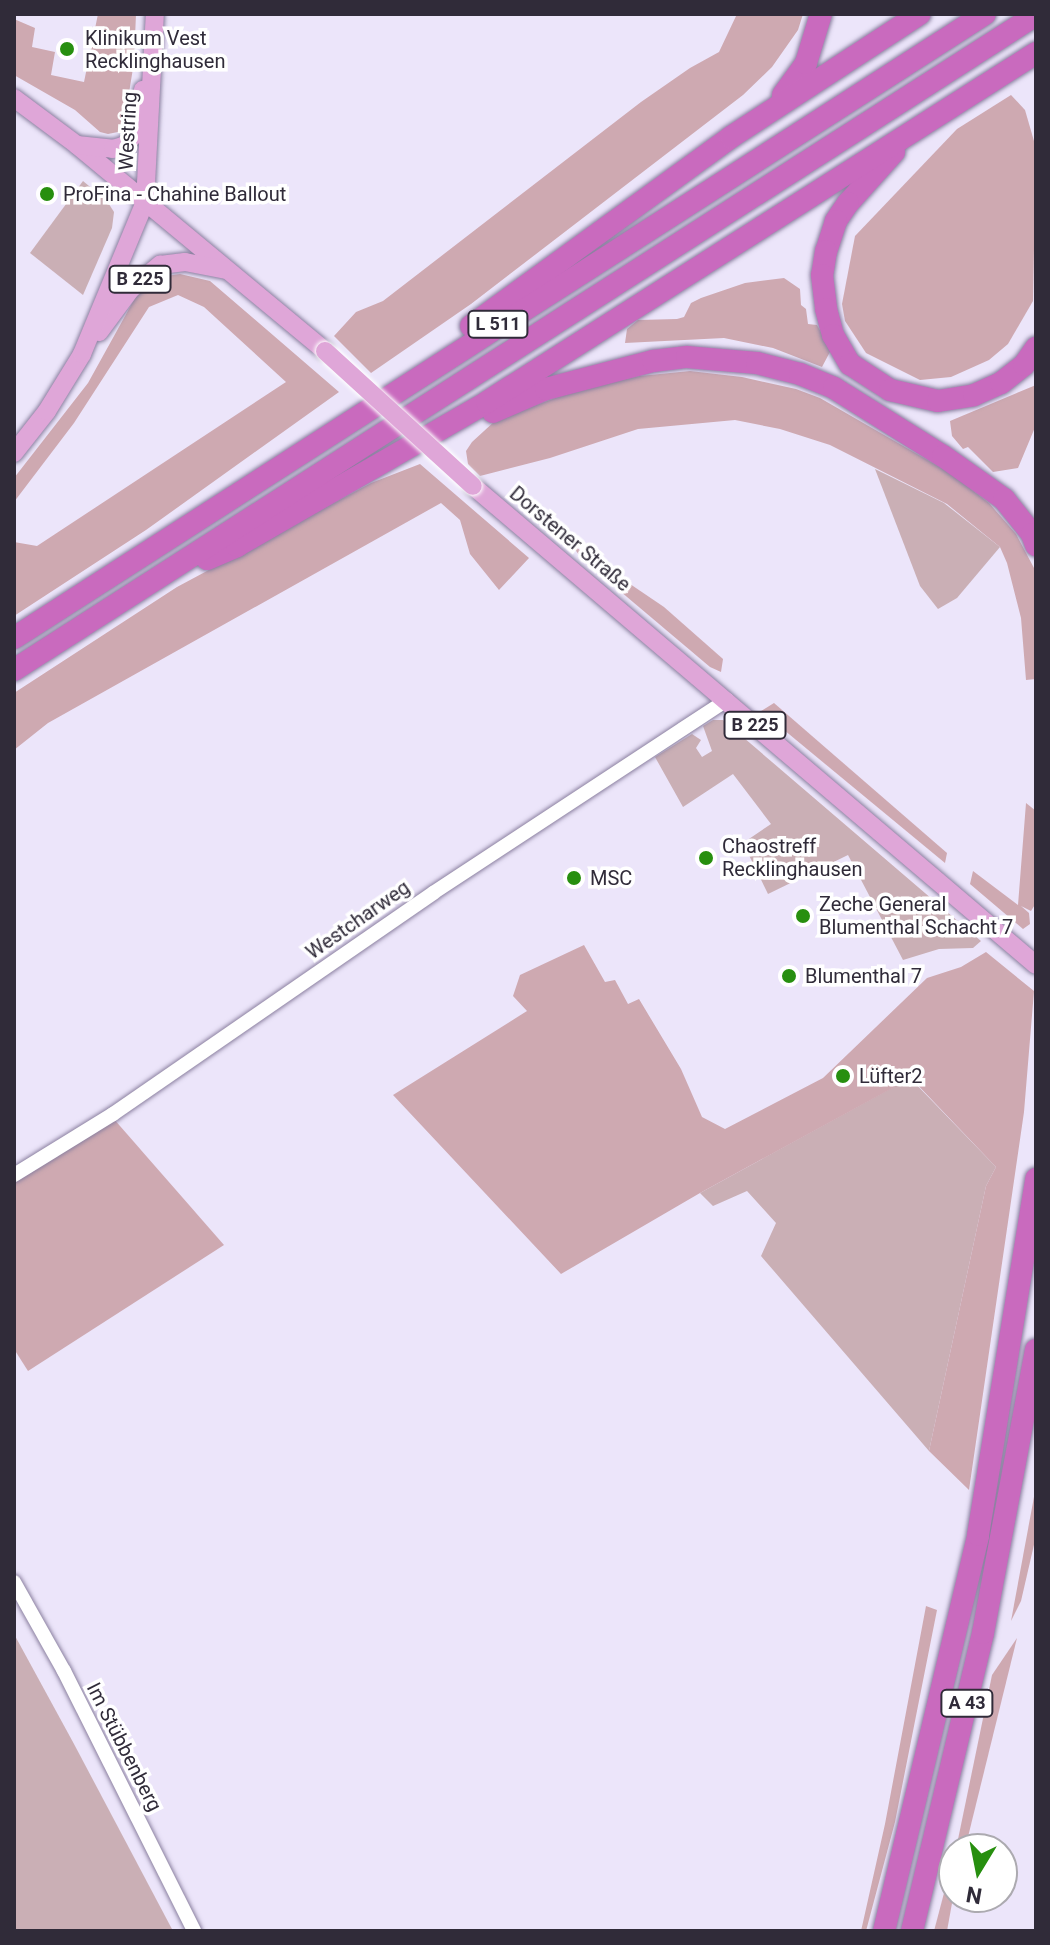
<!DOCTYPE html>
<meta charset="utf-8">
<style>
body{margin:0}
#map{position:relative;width:1050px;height:1945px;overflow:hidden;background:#ece5fa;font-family:Roboto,sans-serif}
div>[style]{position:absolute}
.green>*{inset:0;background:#caafb5}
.forest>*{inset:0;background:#cea9b1}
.roads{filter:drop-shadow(0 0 2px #8b80a0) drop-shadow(0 0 2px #8b80a0)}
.minor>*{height:14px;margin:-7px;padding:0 7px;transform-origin:7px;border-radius:7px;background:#fff}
.major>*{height:18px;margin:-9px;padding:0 9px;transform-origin:9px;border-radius:9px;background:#dfa6d8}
.highway>*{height:22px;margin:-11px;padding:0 11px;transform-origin:11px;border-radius:11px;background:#c96abe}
.bridges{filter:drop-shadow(0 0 2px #fff) drop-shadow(0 0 2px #fff)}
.major-bridge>*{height:18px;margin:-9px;padding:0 9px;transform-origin:9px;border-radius:9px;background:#dfa6d8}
.dots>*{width:22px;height:22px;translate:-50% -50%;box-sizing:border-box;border:4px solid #fff;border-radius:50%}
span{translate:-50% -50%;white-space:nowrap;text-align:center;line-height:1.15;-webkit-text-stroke:7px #fff;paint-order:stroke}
.shield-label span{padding:2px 6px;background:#fff;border:2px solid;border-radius:6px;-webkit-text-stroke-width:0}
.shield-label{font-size:18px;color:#302b39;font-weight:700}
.poi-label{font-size:20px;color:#302b39}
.left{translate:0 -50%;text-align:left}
.street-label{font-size:20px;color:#302b39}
.frame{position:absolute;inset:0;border:16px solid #302b39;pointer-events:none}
.north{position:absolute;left:938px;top:1833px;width:80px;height:80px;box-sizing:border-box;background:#fff;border:2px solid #acaab0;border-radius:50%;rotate:190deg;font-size:22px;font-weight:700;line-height:32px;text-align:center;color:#302b39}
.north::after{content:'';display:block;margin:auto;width:28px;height:36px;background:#278f0f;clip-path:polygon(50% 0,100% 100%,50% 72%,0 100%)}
</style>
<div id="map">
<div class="green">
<i style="clip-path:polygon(83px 181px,107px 201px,114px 212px,112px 228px,83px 295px,30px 253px)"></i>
<i style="clip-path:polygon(875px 469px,944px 503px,1000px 547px,957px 598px,938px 609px,920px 586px)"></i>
<i style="clip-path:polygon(713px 720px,723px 720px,981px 941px,973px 948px,939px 949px,903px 960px,848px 855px,768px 894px,743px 843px,771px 824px,733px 774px,683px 807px,655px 757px,692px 734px,701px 740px,696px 748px,702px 757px,712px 751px,703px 726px)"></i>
<i style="clip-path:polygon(910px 1078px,996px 1167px,986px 1186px,929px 1451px,761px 1256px,776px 1223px,747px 1191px,713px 1206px,700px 1193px)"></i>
<i style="clip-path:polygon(14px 1634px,74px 1744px,173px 1931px,14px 1931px)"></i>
</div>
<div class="forest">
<i style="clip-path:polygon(98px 14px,136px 14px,134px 62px,124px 124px,118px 132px,108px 134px,100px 132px,75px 110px,14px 75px,14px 19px,35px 28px,32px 47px,55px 52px,51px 75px,84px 82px)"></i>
<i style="clip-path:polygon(737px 14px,803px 14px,798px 30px,772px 67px,743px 95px,471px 304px,371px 373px,334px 336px,356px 312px,383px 301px,641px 102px,690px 68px,719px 52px)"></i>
<i style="clip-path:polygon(1011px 95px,1025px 110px,1036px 148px,1033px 301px,1008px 344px,989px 360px,951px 377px,920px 380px,866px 353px,845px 321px,842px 304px,855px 236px,957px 129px)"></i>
<i style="clip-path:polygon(180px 274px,210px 281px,339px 392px,146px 530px,14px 616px,14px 542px,37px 546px,286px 382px,204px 307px,178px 295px,149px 307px,74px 423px,14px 502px,14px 478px,88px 383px,140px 289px,159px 277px)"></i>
<i style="clip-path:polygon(784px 278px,800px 289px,801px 305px,806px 309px,808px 324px,817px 325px,831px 350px,822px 367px,773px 348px,724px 338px,625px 343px,627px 329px,638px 320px,677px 319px,684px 317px,691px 303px,701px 298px,745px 283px)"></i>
<i style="clip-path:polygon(690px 371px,742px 377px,796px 389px,820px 398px,950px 473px,989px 503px,1016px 534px,1034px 568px,1036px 679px,1026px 680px,1021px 618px,1007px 563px,1000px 547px,947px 504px,830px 445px,780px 429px,735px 420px,638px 429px,550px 458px,480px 476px,468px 464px,466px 451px,472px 442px,496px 420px,577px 390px,640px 376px)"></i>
<i style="clip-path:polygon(1036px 385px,1036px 425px,1018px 468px,993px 472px,968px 447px,963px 449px,952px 436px,950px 421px)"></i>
<i style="clip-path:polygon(420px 464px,529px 558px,499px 590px,470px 554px,460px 520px,441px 503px,48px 723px,14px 750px,14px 693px,177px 587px,371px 483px)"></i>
<i style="clip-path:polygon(571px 544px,664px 607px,723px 659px,721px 672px,710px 667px,582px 559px)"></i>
<i style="clip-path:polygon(774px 703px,947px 853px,945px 863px,761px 711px)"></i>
<i style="clip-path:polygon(1026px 803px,1036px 811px,1036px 903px,1031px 911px,1021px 906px,1029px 913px,1030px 924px,1023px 929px,970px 884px,973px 871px,1018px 905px)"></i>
<i style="clip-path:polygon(584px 945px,605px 982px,615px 980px,628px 1004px,639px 999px,681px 1069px,702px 1117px,725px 1129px,823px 1078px,927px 978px,961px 967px,986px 952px,1034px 991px,1024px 1112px,969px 1490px,929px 1451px,986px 1186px,996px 1167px,911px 1078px,700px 1193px,561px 1274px,393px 1095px,527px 1011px,513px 996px,520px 975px)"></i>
<i style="clip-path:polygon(113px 1118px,224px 1245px,28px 1371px,14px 1349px,14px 1181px)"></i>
<i style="clip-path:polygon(1036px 1486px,1036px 1536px,1021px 1601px,1011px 1621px)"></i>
<i style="clip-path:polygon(926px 1606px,937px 1610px,895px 1822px,866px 1931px,861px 1931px,885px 1824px)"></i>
<i style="clip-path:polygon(1017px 1638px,965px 1849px,956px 1849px,992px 1675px)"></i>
<i style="clip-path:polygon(954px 1855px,954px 1892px,947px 1931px,934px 1931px)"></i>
</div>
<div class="roads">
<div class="minor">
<i style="left:14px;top:1175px;width:116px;rotate:-31.6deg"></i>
<i style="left:113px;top:1114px;width:389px;rotate:-34.6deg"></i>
<i style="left:433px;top:893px;width:352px;rotate:-33.3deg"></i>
<i style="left:14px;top:1582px;width:102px;rotate:60.7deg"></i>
<i style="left:64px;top:1671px;width:291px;rotate:63.4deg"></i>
</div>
<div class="major">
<i style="left:14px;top:98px;width:79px;rotate:36.7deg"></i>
<i style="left:77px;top:145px;width:322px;rotate:39.7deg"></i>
<i style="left:77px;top:145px;width:36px;rotate:6deg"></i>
<i style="left:113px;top:149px;width:13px;rotate:-18deg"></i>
<i style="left:125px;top:145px;width:15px;rotate:-48deg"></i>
<i style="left:135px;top:134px;width:45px;rotate:-79.7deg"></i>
<i style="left:99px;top:332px;width:54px;rotate:-53.3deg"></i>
<i style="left:131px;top:289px;width:38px;rotate:-40deg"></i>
<i style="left:160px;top:265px;width:25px;rotate:-7deg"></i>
<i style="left:185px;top:262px;width:42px;rotate:11deg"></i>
<i style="left:14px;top:453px;width:53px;rotate:-51.8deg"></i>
<i style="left:47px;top:411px;width:67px;rotate:-58.4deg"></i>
<i style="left:82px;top:354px;width:165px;rotate:-67.5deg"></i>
<i style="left:145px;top:202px;width:188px;rotate:-87deg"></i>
<i style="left:473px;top:486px;width:739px;rotate:40.39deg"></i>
</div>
<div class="highway">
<i style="left:783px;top:95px;width:39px;rotate:-54deg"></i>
<i style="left:806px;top:63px;width:51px;rotate:-73deg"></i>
<i style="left:894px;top:152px;width:69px;rotate:132deg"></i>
<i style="left:848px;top:203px;width:22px;rotate:124deg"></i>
<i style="left:836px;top:221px;width:32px;rotate:108deg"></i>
<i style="left:826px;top:251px;width:24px;rotate:99deg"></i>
<i style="left:822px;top:275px;width:34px;rotate:83deg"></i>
<i style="left:826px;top:309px;width:27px;rotate:75deg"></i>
<i style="left:833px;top:335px;width:34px;rotate:60deg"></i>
<i style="left:850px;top:364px;width:48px;rotate:33deg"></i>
<i style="left:890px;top:390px;width:49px;rotate:12.9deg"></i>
<i style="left:938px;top:401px;width:36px;rotate:-9deg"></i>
<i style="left:974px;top:395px;width:30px;rotate:-24deg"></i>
<i style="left:1001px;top:383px;width:29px;rotate:-38deg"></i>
<i style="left:1024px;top:365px;width:21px;rotate:-55deg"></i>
<i style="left:471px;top:326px;width:321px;rotate:-36deg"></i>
<i style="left:731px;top:137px;width:225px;rotate:-33.1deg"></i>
<i style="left:493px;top:412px;width:58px;rotate:-23.5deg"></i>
<i style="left:546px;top:389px;width:111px;rotate:-14.7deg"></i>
<i style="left:653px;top:361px;width:34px;rotate:-7deg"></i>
<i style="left:687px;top:357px;width:70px;rotate:4.9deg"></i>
<i style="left:757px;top:363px;width:44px;rotate:14.3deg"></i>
<i style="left:800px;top:374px;width:37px;rotate:22deg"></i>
<i style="left:834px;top:388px;width:128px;rotate:32deg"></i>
<i style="left:943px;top:456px;width:75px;rotate:35.2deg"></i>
<i style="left:1004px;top:499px;width:45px;rotate:51.3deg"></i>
<i style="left:1032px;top:534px;width:12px;rotate:70deg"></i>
<i style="left:207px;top:559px;width:33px;rotate:-23deg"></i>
<i style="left:237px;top:546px;width:289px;rotate:-29.9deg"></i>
<i style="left:487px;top:402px;width:651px;rotate:-32.44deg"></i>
<i style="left:14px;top:638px;width:1154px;rotate:-32.73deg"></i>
<i style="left:14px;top:670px;width:1214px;rotate:-32.66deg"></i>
<i style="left:884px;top:1931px;width:407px;rotate:-76.6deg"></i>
<i style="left:978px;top:1535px;width:361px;rotate:-80.7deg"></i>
<i style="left:912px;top:1931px;width:306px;rotate:-76.6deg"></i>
<i style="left:983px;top:1633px;width:288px;rotate:-79.4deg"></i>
</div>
</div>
<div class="bridges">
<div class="major-bridge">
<i style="left:325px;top:351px;width:200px;rotate:42.4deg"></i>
</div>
</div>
<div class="dots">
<i style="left:67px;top:49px;background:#278f0f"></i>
<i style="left:47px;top:194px;background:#278f0f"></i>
<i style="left:706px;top:858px;background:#278f0f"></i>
<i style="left:574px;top:878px;background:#278f0f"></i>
<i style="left:803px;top:916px;background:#278f0f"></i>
<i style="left:789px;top:976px;background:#278f0f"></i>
<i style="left:843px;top:1076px;background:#278f0f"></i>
</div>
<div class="shield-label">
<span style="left:140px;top:279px">B 225</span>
<span style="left:498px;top:324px">L 511</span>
<span style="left:755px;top:725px">B 225</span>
<span style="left:967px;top:1703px">A 43</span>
</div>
<div class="poi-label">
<span class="left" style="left:85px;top:50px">Klinikum Vest<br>Recklinghausen</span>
<span class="left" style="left:63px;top:194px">ProFina - Chahine Ballout</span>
<span class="left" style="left:722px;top:858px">Chaostreff<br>Recklinghausen</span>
<span class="left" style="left:590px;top:878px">MSC</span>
<span class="left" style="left:819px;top:916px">Zeche General<br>Blumenthal Schacht 7</span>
<span class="left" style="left:805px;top:976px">Blumenthal 7</span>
<span class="left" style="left:859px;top:1076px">Lüfter2</span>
</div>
<div class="street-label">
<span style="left:128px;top:131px;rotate:-87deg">Westring</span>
<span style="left:570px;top:539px;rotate:40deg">Dorstener Straße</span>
<span style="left:358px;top:920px;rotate:-35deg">Westcharweg</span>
<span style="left:124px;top:1747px;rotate:63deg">Im Stübbenberg</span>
</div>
<div class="frame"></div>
<div class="north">N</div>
</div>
